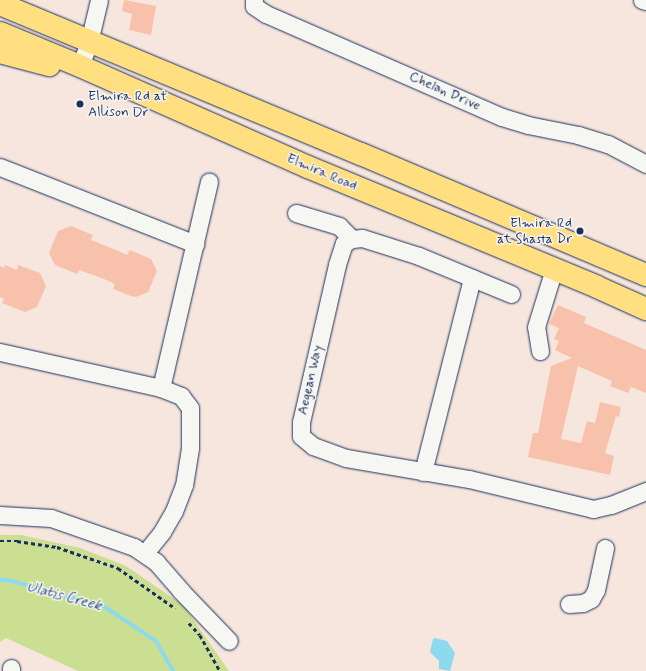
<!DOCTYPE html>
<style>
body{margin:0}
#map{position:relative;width:646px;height:671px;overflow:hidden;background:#f7e6dd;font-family:Mynerve,sans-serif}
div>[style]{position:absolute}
.green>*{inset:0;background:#cbdf93}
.water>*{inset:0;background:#8dd9ee}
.stream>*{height:4px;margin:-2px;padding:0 2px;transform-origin:2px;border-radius:2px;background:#8dd9ee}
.building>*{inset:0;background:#f8c1ac}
.path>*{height:2.5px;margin-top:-1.25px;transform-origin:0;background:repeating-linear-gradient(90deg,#1b2f5e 0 4px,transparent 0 7px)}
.roads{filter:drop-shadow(0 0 1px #1b2f5e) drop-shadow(0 0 1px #1b2f5e)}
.minor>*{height:17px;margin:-8.5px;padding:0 8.5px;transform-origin:8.5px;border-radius:8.5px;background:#f6f6f2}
.major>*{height:22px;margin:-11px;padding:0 11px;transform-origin:11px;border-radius:11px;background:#ffdf80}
.dots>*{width:11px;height:11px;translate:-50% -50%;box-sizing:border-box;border:2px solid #f6f6f2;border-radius:50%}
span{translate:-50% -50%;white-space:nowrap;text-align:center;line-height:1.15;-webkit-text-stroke:3px #f6f6f2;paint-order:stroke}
.street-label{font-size:14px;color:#1b2f5e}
.poi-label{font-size:14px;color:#1b2f5e}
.left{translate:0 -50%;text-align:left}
.right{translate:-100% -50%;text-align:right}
.water-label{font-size:15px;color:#385a82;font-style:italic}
</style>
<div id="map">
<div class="green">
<i style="clip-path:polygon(0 535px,21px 535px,80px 548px,126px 566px,183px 605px,229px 671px,78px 671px,6px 638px,0 642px)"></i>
</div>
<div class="water">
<i style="clip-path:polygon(435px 638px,447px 641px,455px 653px,450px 671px,439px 669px,439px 661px,430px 652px,433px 639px)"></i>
</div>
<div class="stream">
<i style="left:0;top:580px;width:8px"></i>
<i style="left:8px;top:580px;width:101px;rotate:15.6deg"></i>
<i style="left:105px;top:607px;width:61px;rotate:33.7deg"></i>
<i style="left:156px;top:641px;width:34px;rotate:60deg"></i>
</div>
<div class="building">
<i style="clip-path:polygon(124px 0,156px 6px,151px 35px,129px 30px,132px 14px,122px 11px)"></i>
<i style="clip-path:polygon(71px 226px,93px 235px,91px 240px,116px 250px,127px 255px,130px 250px,151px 259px,157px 271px,148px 292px,136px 297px,131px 296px,113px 289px,115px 284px,104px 279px,79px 270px,77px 274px,55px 265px,49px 253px,58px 231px)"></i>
<i style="clip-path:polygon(5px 265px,17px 270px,18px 265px,40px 273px,46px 286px,37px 307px,25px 312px,2px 303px,4px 299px,0 297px,0 266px,4px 268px)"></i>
<i style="clip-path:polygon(558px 305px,586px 317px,584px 323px,646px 350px,646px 393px,631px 387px,628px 393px,610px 386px,612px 381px,578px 366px,561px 439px,581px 443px,587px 421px,595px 423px,600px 402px,621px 407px,619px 417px,616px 416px,605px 453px,614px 456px,610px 475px,528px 457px,533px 433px,538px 433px,551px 366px,572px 358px,555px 350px,559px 341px,554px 339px,559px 328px,549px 324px)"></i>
</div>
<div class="path">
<i style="left:0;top:541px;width:17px"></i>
<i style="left:17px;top:541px;width:40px;rotate:8.5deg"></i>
<i style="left:57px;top:547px;width:65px;rotate:19deg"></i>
<i style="left:118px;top:568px;width:70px;rotate:35.1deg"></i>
<i style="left:189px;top:623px;width:16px;rotate:47deg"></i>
<i style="left:200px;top:635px;width:41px;rotate:60.9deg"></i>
</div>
<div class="roads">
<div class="minor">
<i style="left:254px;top:0;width:6px;rotate:90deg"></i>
<i style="left:254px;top:6px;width:14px;rotate:34deg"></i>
<i style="left:266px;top:14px;width:257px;rotate:23.6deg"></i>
<i style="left:502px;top:117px;width:27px;rotate:17deg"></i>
<i style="left:528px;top:125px;width:51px;rotate:11.3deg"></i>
<i style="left:578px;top:135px;width:31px;rotate:17deg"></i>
<i style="left:608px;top:144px;width:43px;rotate:27.8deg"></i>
<i style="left:642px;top:0;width:4px;rotate:14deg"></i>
<i style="left:80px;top:66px;width:26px;rotate:-69deg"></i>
<i style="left:89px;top:42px;width:43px;rotate:-76.6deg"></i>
<i style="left:0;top:167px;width:210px;rotate:21.5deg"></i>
<i style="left:296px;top:213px;width:45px;rotate:16.8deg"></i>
<i style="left:339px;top:226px;width:18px;rotate:45deg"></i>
<i style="left:511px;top:294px;width:100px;rotate:-157.6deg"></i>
<i style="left:419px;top:256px;width:60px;rotate:-162.5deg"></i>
<i style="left:362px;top:238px;width:10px;rotate:174deg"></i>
<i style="left:352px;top:239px;width:9px;rotate:153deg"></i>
<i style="left:344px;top:243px;width:23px;rotate:108deg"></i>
<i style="left:337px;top:265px;width:161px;rotate:102.9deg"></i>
<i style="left:301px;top:422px;width:14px;rotate:90deg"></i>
<i style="left:301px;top:436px;width:16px;rotate:40deg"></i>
<i style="left:313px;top:446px;width:35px;rotate:20deg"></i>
<i style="left:346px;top:458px;width:125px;rotate:9.7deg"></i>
<i style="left:469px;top:479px;width:128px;rotate:13.6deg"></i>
<i style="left:593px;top:509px;width:18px;rotate:-13deg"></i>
<i style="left:611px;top:505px;width:38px;rotate:-22deg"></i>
<i style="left:540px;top:351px;width:24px;rotate:-99deg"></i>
<i style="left:536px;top:327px;width:61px;rotate:-72.8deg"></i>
<i style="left:0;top:352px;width:165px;rotate:12.6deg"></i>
<i style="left:161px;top:388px;width:22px;rotate:22deg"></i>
<i style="left:181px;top:396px;width:15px;rotate:53deg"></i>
<i style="left:190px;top:408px;width:40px;rotate:90deg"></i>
<i style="left:190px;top:448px;width:37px;rotate:99deg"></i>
<i style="left:184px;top:485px;width:28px;rotate:111deg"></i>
<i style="left:174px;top:511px;width:24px;rotate:120deg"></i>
<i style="left:162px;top:532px;width:28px;rotate:129deg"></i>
<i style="left:161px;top:388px;width:212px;rotate:-76.9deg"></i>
<i style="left:423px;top:472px;width:200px;rotate:-75.8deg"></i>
<i style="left:0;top:515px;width:51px;rotate:3.4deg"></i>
<i style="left:51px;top:518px;width:88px;rotate:19.3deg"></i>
<i style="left:134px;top:547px;width:27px;rotate:34deg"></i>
<i style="left:156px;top:562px;width:38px;rotate:49deg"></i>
<i style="left:181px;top:591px;width:69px;rotate:46.2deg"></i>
<i style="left:569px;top:604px;width:14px;rotate:-4deg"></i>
<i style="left:583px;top:603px;width:9px;rotate:-27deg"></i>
<i style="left:591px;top:599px;width:10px;rotate:-61deg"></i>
<i style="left:596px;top:590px;width:43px;rotate:-77.9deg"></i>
<i style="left:11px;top:671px;width:3px;rotate:-90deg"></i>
</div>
<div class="major">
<i style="left:0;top:4px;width:391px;rotate:22.6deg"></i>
<i style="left:361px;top:154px;width:310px;rotate:23deg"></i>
<i style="left:0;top:33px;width:87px;rotate:22.4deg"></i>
<i style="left:80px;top:66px;width:249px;rotate:23.9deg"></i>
<i style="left:308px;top:167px;width:313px;rotate:22.5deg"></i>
<i style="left:597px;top:287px;width:54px;rotate:24.2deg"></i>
<i style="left:0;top:52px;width:51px;rotate:14.9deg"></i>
</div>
</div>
<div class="dots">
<i style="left:80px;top:104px;background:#1b2f5e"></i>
<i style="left:580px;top:231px;background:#1b2f5e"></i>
</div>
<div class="street-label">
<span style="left:445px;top:91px;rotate:24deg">Chelan Drive</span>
<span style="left:322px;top:172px;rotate:23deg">Elmira Road</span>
<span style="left:310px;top:380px;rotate:-77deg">Aegean Way</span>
</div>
<div class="poi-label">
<span class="left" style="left:88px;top:104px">Elmira Rd at<br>Allison Dr</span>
<span class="right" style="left:572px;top:231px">Elmira Rd<br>at Shasta Dr</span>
</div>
<div class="water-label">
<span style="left:64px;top:597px;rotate:15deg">Ulatis Creek</span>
</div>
</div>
